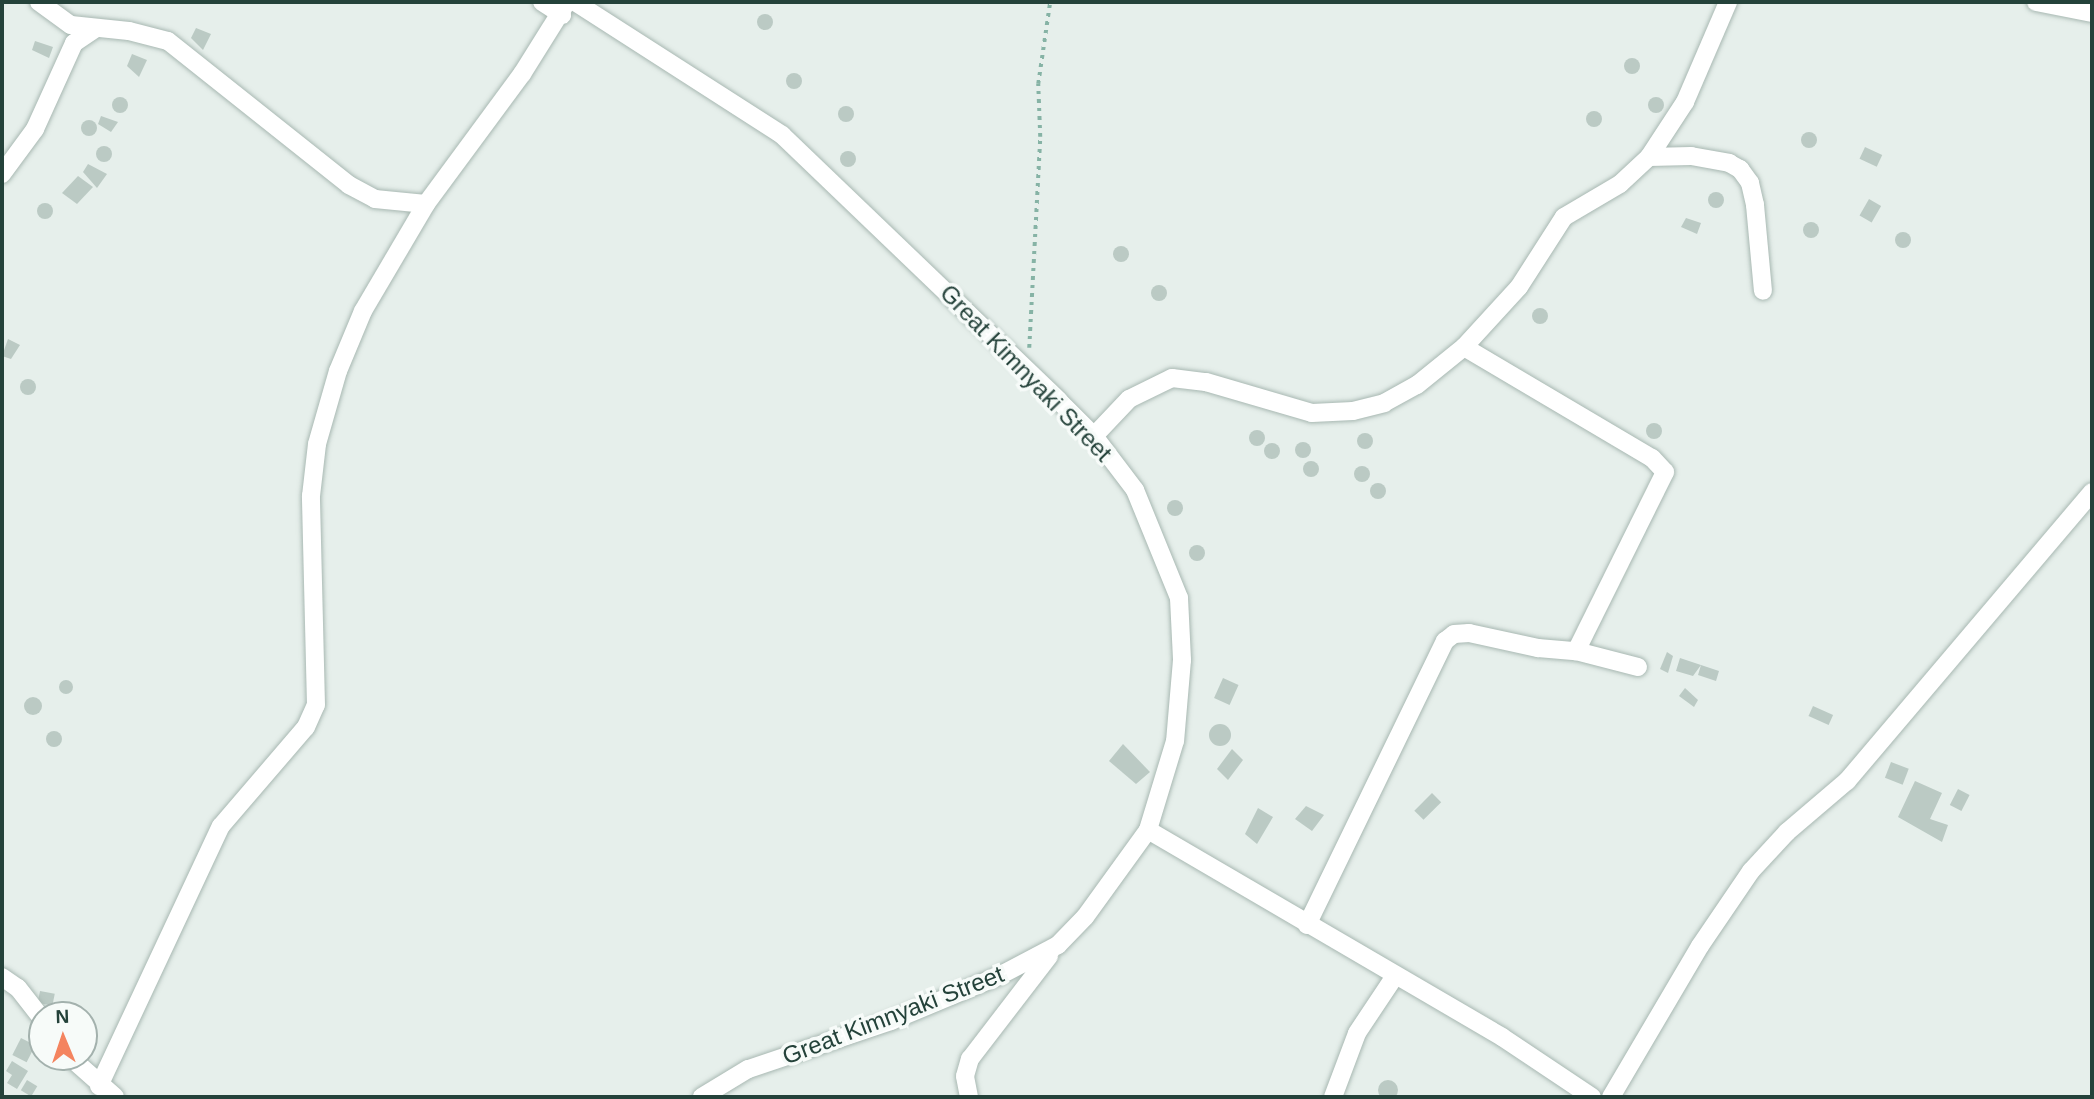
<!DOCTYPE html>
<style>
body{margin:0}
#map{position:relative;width:2094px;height:1099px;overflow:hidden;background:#e6efeb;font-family:Arial,sans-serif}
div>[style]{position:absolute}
.building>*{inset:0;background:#bbcac4;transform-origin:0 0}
.round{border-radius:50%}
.path>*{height:3.5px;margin-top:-1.75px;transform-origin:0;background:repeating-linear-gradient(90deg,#86b3a5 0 3.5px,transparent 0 8.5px)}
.roads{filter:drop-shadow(0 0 2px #a8b8b2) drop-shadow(0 0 2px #a8b8b2)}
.street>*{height:18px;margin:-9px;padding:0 9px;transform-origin:9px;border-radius:9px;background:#fff}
span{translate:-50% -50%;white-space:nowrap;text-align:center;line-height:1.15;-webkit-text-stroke:7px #f7fbf9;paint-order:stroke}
.street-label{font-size:24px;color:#24423a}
.frame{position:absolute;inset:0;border:4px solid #24423a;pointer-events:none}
.north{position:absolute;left:28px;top:1001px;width:70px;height:70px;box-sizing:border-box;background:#f7fbf9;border:2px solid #a3b1ad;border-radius:50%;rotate:358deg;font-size:19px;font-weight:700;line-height:28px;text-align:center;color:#24423a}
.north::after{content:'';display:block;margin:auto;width:24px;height:32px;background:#f4845f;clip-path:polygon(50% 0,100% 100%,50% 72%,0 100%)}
</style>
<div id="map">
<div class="building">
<i class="round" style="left:757px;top:14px;width:16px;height:16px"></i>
<i style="clip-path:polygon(196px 28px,211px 34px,203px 50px,191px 38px)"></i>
<i style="clip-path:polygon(35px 41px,53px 47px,49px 58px,32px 50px)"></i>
<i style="clip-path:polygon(132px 54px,147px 60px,139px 77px,127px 66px)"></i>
<i class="round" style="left:1624px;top:58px;width:16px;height:16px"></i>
<i class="round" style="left:786px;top:73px;width:16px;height:16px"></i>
<i class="round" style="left:112px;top:97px;width:16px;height:16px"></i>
<i class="round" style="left:1648px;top:97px;width:16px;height:16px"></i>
<i class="round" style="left:838px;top:106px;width:16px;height:16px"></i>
<i class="round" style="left:1586px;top:111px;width:16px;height:16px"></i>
<i style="clip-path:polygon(101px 116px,118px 122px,111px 132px,98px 124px)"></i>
<i class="round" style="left:81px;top:120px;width:16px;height:16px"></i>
<i class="round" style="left:1801px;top:132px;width:16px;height:16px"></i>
<i class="round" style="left:96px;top:146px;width:16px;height:16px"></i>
<i style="left:1865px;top:147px;width:19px;height:13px;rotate:25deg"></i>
<i class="round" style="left:840px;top:151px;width:16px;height:16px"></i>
<i style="clip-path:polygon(88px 164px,107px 174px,97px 188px,83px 172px)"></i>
<i style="clip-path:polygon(78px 176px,93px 187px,77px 204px,62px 193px)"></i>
<i class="round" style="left:1708px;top:192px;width:16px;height:16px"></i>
<i style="left:1869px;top:199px;width:14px;height:19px;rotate:30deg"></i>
<i class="round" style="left:37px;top:203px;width:16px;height:16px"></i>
<i style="clip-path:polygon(1686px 218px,1701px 223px,1697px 234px,1681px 227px)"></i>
<i class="round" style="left:1803px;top:222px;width:16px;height:16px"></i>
<i class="round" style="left:1895px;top:232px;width:16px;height:16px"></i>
<i class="round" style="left:1113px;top:246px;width:16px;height:16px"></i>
<i class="round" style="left:1151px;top:285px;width:16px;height:16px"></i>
<i class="round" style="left:1532px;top:308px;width:16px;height:16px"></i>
<i style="clip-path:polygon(8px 339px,20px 345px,11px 359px,2px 356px)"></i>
<i class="round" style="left:20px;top:379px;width:16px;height:16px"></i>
<i class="round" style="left:1646px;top:423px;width:16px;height:16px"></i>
<i class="round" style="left:1249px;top:430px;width:16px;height:16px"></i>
<i class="round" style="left:1357px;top:433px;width:16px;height:16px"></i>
<i class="round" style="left:1295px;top:442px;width:16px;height:16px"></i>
<i class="round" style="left:1264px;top:443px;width:16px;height:16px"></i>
<i class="round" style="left:1303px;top:461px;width:16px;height:16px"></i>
<i class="round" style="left:1354px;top:466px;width:16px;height:16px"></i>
<i class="round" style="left:1370px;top:483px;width:16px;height:16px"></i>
<i class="round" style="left:1167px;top:500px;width:16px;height:16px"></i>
<i class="round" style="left:1189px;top:545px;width:16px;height:16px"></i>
<i style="clip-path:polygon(1667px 652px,1673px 656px,1668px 673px,1660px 669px)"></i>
<i style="clip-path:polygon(1680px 658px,1719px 671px,1716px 681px,1698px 675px,1701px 665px,1693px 676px,1676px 671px)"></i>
<i style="left:1223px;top:678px;width:17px;height:22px;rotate:24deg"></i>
<i class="round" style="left:59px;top:680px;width:14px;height:14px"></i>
<i style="clip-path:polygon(1685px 688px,1698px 700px,1694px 707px,1679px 696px)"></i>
<i class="round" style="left:24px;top:697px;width:18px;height:18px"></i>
<i style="left:1813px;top:706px;width:22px;height:11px;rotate:24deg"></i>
<i class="round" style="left:1209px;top:724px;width:22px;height:22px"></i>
<i class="round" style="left:46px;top:731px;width:16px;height:16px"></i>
<i style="clip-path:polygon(1123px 744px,1150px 772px,1136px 784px,1109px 761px)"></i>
<i style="clip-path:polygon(1232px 749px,1243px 760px,1228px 780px,1217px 769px)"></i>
<i style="left:1891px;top:762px;width:19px;height:17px;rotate:21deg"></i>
<i style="clip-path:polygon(1915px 781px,1942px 793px,1930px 819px,1948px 825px,1942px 842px,1898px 817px)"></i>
<i style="left:1958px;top:789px;width:13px;height:18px;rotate:27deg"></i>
<i style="left:1432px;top:793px;width:13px;height:25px;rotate:45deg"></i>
<i style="clip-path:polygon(1306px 806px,1324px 815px,1312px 831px,1295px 819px)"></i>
<i style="clip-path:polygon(1258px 808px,1273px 817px,1257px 844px,1245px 834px)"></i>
<i style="left:40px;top:991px;width:15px;height:12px;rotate:11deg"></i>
<i style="left:21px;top:1038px;width:16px;height:19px;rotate:27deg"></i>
<i style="clip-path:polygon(12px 1061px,28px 1071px,17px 1089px,7px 1083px,12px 1075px,6px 1071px)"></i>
<i style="left:27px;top:1080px;width:12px;height:12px;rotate:31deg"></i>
<i class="round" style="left:1378px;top:1080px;width:20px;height:20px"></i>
</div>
<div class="path">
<i style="left:1029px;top:348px;width:211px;rotate:-87deg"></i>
<i style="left:1040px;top:137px;width:53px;rotate:-92.2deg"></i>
<i style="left:1038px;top:84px;width:83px;rotate:-81.7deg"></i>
</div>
<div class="roads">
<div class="street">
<i style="left:39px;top:2px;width:39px;rotate:36deg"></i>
<i style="left:71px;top:25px;width:58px;rotate:5.9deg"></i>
<i style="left:129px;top:31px;width:40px;rotate:14.4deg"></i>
<i style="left:168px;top:41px;width:231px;rotate:38.5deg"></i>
<i style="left:349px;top:185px;width:30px;rotate:28deg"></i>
<i style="left:375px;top:199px;width:51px;rotate:5.6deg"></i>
<i style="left:542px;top:2px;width:24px;rotate:33deg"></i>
<i style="left:575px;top:2px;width:246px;rotate:32.7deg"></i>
<i style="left:782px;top:135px;width:383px;rotate:43.8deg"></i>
<i style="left:1058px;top:400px;width:51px;rotate:45deg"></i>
<i style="left:1094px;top:436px;width:68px;rotate:52.8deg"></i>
<i style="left:1135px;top:490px;width:117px;rotate:67.8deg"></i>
<i style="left:1179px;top:598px;width:62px;rotate:87.2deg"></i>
<i style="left:1182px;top:660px;width:81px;rotate:94.9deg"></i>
<i style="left:1175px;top:741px;width:93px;rotate:106.9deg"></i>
<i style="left:1148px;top:830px;width:107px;rotate:125.9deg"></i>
<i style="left:1085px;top:917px;width:39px;rotate:134deg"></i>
<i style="left:1058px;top:945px;width:67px;rotate:152.3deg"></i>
<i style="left:999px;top:976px;width:117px;rotate:157.4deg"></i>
<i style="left:891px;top:1021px;width:151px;rotate:161.4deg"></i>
<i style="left:748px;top:1069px;width:54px;rotate:148.7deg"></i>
<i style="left:2036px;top:2px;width:57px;rotate:11.1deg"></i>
<i style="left:1649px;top:157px;width:42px;rotate:-1.4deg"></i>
<i style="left:1691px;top:156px;width:39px;rotate:10deg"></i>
<i style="left:1729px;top:163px;width:13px;rotate:29deg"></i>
<i style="left:1740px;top:169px;width:17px;rotate:54deg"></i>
<i style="left:1750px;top:183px;width:23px;rotate:77deg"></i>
<i style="left:1755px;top:205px;width:86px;rotate:84.7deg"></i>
<i style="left:2px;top:174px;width:56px;rotate:-53.7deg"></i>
<i style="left:35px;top:129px;width:94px;rotate:-65.6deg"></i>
<i style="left:74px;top:43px;width:25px;rotate:-34deg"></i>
<i style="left:1464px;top:347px;width:218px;rotate:30.6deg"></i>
<i style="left:1652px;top:458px;width:19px;rotate:47deg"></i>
<i style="left:1665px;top:472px;width:200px;rotate:116.4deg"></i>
<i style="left:1094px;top:436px;width:51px;rotate:-46.6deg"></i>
<i style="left:1129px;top:399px;width:48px;rotate:-26deg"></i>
<i style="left:1172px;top:378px;width:34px;rotate:7deg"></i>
<i style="left:1206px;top:382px;width:110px;rotate:16.3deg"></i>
<i style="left:1312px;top:413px;width:41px;rotate:-2.8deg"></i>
<i style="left:1353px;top:411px;width:32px;rotate:-14deg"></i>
<i style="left:1384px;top:403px;width:38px;rotate:-29deg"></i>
<i style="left:1417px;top:385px;width:60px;rotate:-39deg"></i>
<i style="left:1464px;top:347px;width:81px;rotate:-47.5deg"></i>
<i style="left:1519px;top:287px;width:83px;rotate:-57.3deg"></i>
<i style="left:1564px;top:217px;width:65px;rotate:-30.5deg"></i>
<i style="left:1620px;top:184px;width:40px;rotate:-43deg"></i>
<i style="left:1649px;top:157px;width:66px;rotate:-56.8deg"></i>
<i style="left:1685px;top:102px;width:109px;rotate:-66.7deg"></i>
<i style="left:1148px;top:830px;width:410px;rotate:30.3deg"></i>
<i style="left:1502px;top:1037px;width:108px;rotate:33.7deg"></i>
<i style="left:1307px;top:925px;width:316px;rotate:-64.1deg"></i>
<i style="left:1445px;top:641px;width:11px;rotate:-38deg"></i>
<i style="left:1454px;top:634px;width:15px;rotate:-4deg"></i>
<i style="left:1469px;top:633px;width:71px;rotate:12.3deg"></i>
<i style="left:1538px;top:648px;width:38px;rotate:5deg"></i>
<i style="left:1576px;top:651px;width:64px;rotate:14.5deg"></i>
<i style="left:2px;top:977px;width:19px;rotate:35deg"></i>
<i style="left:18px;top:988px;width:39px;rotate:52deg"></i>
<i style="left:70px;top:1057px;width:60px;rotate:41.6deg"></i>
<i style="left:99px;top:1086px;width:287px;rotate:-64.9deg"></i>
<i style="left:221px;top:826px;width:130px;rotate:-49.4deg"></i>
<i style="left:306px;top:727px;width:24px;rotate:-66deg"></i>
<i style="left:316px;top:705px;width:209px;rotate:-91.4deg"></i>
<i style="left:311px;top:496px;width:52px;rotate:-83.4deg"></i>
<i style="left:317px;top:444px;width:76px;rotate:-74deg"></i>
<i style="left:338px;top:371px;width:65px;rotate:-67.4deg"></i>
<i style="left:363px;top:311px;width:124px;rotate:-59.5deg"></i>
<i style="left:426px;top:204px;width:162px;rotate:-53.6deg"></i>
<i style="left:522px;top:74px;width:85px;rotate:-58deg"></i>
<i style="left:969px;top:1097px;width:21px;rotate:-101deg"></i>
<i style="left:965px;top:1076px;width:18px;rotate:-74deg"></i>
<i style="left:970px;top:1059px;width:130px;rotate:-52.5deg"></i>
<i style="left:1333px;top:1097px;width:68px;rotate:-69.4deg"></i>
<i style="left:1357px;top:1033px;width:69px;rotate:-56.3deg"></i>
<i style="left:1611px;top:1097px;width:175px;rotate:-59.5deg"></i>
<i style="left:1700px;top:946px;width:91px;rotate:-55.8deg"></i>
<i style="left:1751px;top:871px;width:53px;rotate:-47.3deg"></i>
<i style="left:1787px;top:832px;width:79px;rotate:-40.4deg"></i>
<i style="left:1847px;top:781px;width:379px;rotate:-49.7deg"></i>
</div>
</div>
<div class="street-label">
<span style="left:1026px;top:373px;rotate:46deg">Great Kimnyaki Street</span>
<span style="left:893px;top:1015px;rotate:-21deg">Great Kimnyaki Street</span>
</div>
<div class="frame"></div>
<div class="north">N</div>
</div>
